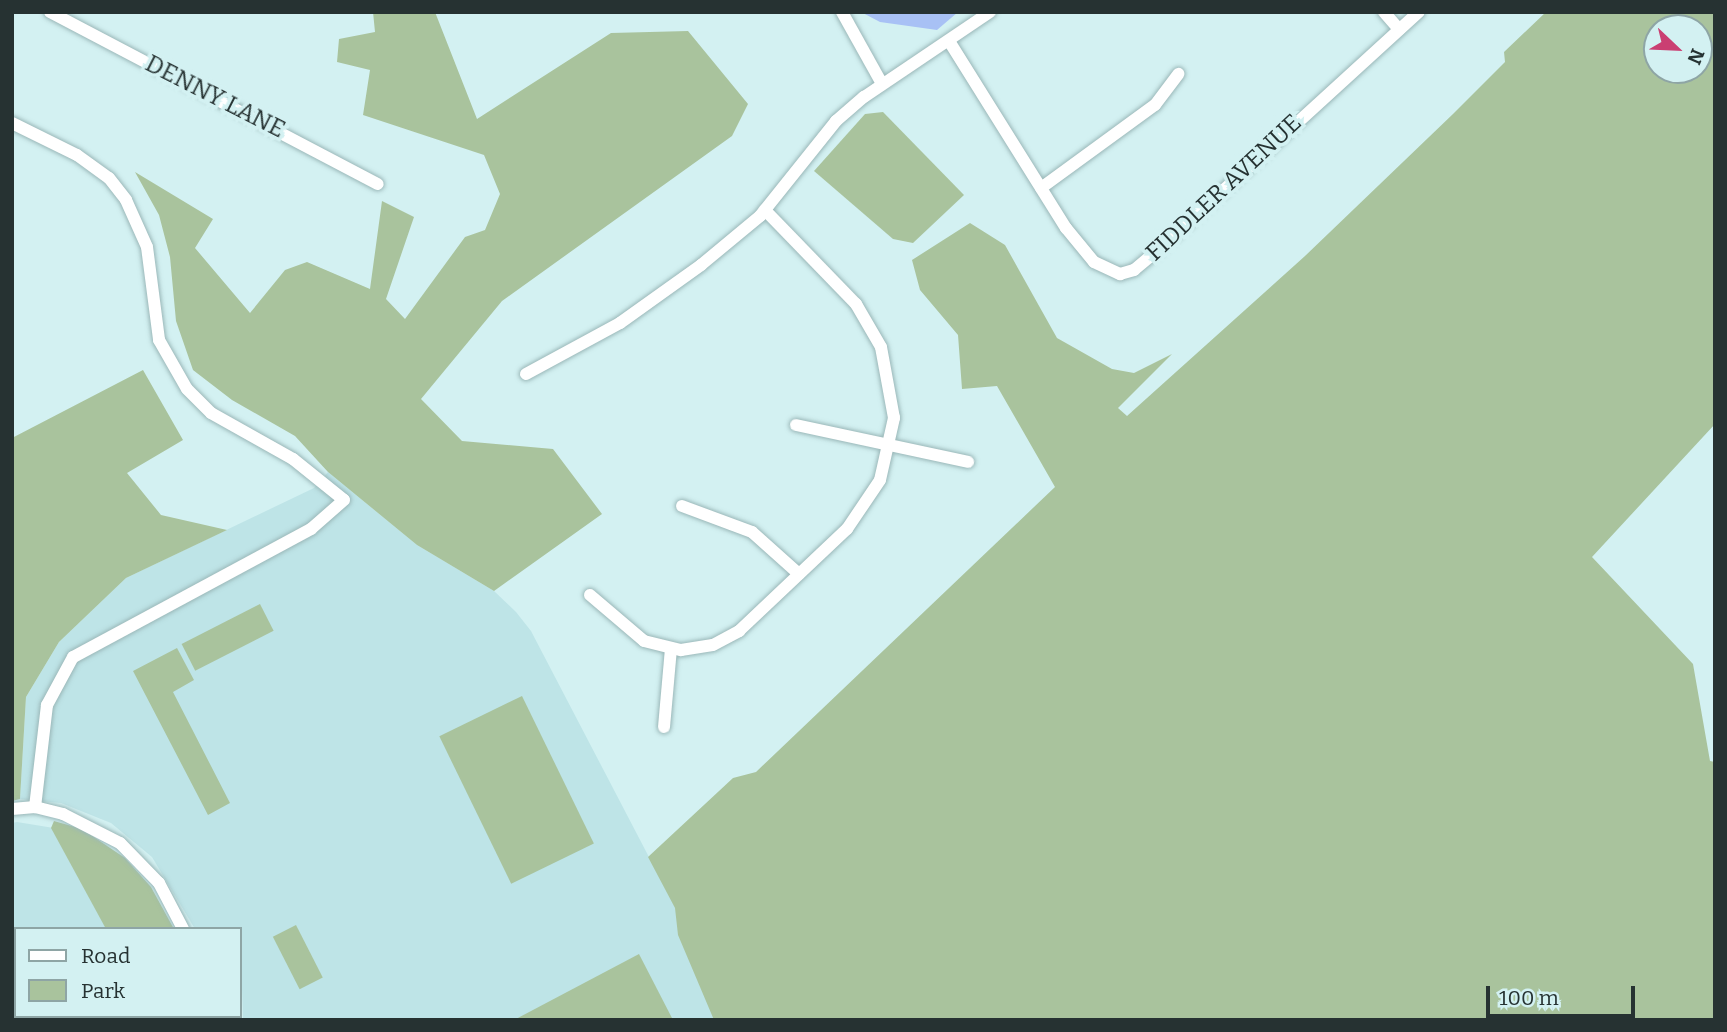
<!DOCTYPE html>
<style>
body{margin:0}
#map{position:relative;width:1727px;height:1032px;overflow:hidden;background:#d3f1f2;font-family:Bitter,serif}
div>[style]{position:absolute}
.built>*{inset:0;background:#bee4e7}
.green>*{inset:0;background:#a9c39d;transform-origin:0 0}
.water>*{inset:0;background:#a8c1f5}
.roads{filter:drop-shadow(0 0 2px #9ab7b8) drop-shadow(0 0 2px #9ab7b8)}
.minor>*{height:12px;margin:-6px;padding:0 6px;transform-origin:6px;border-radius:6px;background:#fff}
span{translate:-50% -50%;white-space:nowrap;text-align:center;line-height:1.15;-webkit-text-stroke:7px #d3f1f2;paint-order:stroke}
.street-label{font-size:24px;color:#263232}
.frame{position:absolute;inset:0;border:14px solid #263232;pointer-events:none}
.legend{position:absolute;left:14px;top:927px;width:228px;height:91px;box-sizing:border-box;background:#d3f1f2;border:2px solid #8ea5a5;margin:0;padding:9px 12px;list-style:none;font-size:21px;color:#263232}
.legend li{display:flex;align-items:center;gap:14px;height:35px}
.legend b{width:35px;border:2px solid #8ea5a5}
.north{position:absolute;left:1643px;top:14px;width:70px;height:70px;box-sizing:border-box;background:#d3f1f2;border:2px solid #8ea5a5;border-radius:50%;rotate:113deg;font-size:19px;font-weight:700;line-height:28px;text-align:center;color:#263232}
.north::after{content:'';display:block;margin:auto;width:24px;height:32px;background:#ca3f72;clip-path:polygon(50% 0,100% 100%,50% 72%,0 100%)}
.scale{position:absolute;left:1486px;top:986px;width:149px;height:32px;box-sizing:border-box;border:4px solid #263232;border-top:0;padding-left:9px;font-size:21px;line-height:24px;white-space:nowrap;color:#263232;-webkit-text-stroke:5px #d3f1f2;paint-order:stroke}
</style>
<div id="map">
<div class="built">
<i style="clip-path:polygon(328px 472px,417px 545px,494px 591px,516px 612px,531px 631px,734px 1020px,243px 1020px,240px 929px,195px 929px,152px 857px,111px 823px,61px 803px,20px 799px,26px 697px,59px 642px,126px 578px,314px 488px)"></i>
<i style="clip-path:polygon(17px 822px,66px 830px,168px 929px,16px 929px,16px 1016px,215px 1020px,12px 1020px,12px 823px)"></i>
</div>
<div class="green">
<i style="clip-path:polygon(373px 12px,435px 12px,477px 119px,611px 33px,688px 31px,748px 104px,732px 136px,502px 301px,421px 399px,462px 441px,553px 449px,602px 514px,494px 591px,417px 545px,328px 472px,295px 436px,232px 400px,193px 370px,176px 321px,170px 257px,159px 215px,135px 172px,213px 219px,195px 248px,250px 313px,285px 270px,307px 262px,370px 289px,382px 201px,414px 217px,386px 299px,405px 319px,465px 237px,485px 230px,500px 194px,484px 155px,363px 115px,370px 70px,337px 62px,339px 39px,375px 32px)"></i>
<i style="clip-path:polygon(evenodd,1546px 12px,1715px 12px,1715px 424px,1592px 557px,1693px 664px,1710px 761px,1715px 762px,1715px 1020px,714px 1020px,678px 935px,675px 908px,648px 857px,733px 778px,756px 772px,1055px 487px,997px 386px,962px 389px,958px 335px,920px 290px,912px 260px,970px 223px,1005px 245px,1057px 338px,1112px 369px,1134px 373px,1172px 354px,1118px 408px,1127px 416px,1305px 256px,1453px 114px,1505px 62px,1504px 52px,1546px 12px,1657px 28px,1699px 28px,1699px 70px,1657px 70px,1657px 28px)"></i>
<i style="clip-path:polygon(883px 112px,964px 195px,913px 243px,893px 239px,814px 171px,865px 114px)"></i>
<i style="clip-path:polygon(143px 370px,183px 440px,127px 473px,161px 515px,227px 530px,126px 578px,59px 642px,26px 697px,20px 799px,12px 801px,12px 438px)"></i>
<i style="left:260px;top:604px;width:30px;height:88px;rotate:63deg"></i>
<i style="clip-path:polygon(177px 648px,194px 680px,173px 692px,230px 803px,208px 815px,133px 671px)"></i>
<i style="left:522px;top:696px;width:164px;height:92px;rotate:64deg"></i>
<i style="clip-path:polygon(54px 821px,82px 829px,125px 858px,151px 887px,174px 929px,106px 929px,51px 828px)"></i>
<i style="left:296px;top:925px;width:59px;height:26px;rotate:63deg"></i>
<i style="clip-path:polygon(639px 954px,673px 1020px,514px 1020px)"></i>
</div>
<div class="water">
<i style="clip-path:polygon(861px 12px,958px 12px,937px 30px,880px 22px)"></i>
</div>
<div class="roads">
<div class="minor">
<i style="left:50px;top:12px;width:370px;rotate:27.7deg"></i>
<i style="left:842px;top:12px;width:82px;rotate:60.9deg"></i>
<i style="left:1384px;top:12px;width:23px;rotate:49deg"></i>
<i style="left:949px;top:41px;width:221px;rotate:58deg"></i>
<i style="left:1066px;top:228px;width:44px;rotate:50.5deg"></i>
<i style="left:1094px;top:262px;width:29px;rotate:25deg"></i>
<i style="left:1120px;top:274px;width:15px;rotate:-16deg"></i>
<i style="left:1134px;top:270px;width:31px;rotate:-40deg"></i>
<i style="left:1158px;top:250px;width:353px;rotate:-42.4deg"></i>
<i style="left:12px;top:123px;width:72px;rotate:26.2deg"></i>
<i style="left:77px;top:155px;width:39px;rotate:36deg"></i>
<i style="left:109px;top:178px;width:28px;rotate:52deg"></i>
<i style="left:126px;top:200px;width:51px;rotate:65.9deg"></i>
<i style="left:147px;top:247px;width:94px;rotate:82.6deg"></i>
<i style="left:159px;top:340px;width:56px;rotate:60.3deg"></i>
<i style="left:187px;top:389px;width:34px;rotate:45deg"></i>
<i style="left:211px;top:413px;width:94px;rotate:29.3deg"></i>
<i style="left:293px;top:459px;width:65px;rotate:38.8deg"></i>
<i style="left:344px;top:500px;width:44px;rotate:138.7deg"></i>
<i style="left:311px;top:529px;width:270px;rotate:151.7deg"></i>
<i style="left:73px;top:657px;width:55px;rotate:118.4deg"></i>
<i style="left:47px;top:705px;width:103px;rotate:96.7deg"></i>
<i style="left:1041px;top:188px;width:141px;rotate:-36.1deg"></i>
<i style="left:1155px;top:105px;width:39px;rotate:-53deg"></i>
<i style="left:526px;top:374px;width:107px;rotate:-28.5deg"></i>
<i style="left:620px;top:323px;width:100px;rotate:-35.6deg"></i>
<i style="left:701px;top:265px;width:77px;rotate:-39.7deg"></i>
<i style="left:760px;top:216px;width:122px;rotate:-51.3deg"></i>
<i style="left:836px;top:121px;width:37px;rotate:-41deg"></i>
<i style="left:864px;top:97px;width:152px;rotate:-34deg"></i>
<i style="left:796px;top:425px;width:176px;rotate:12.1deg"></i>
<i style="left:682px;top:506px;width:75px;rotate:20.4deg"></i>
<i style="left:752px;top:532px;width:63px;rotate:41.8deg"></i>
<i style="left:590px;top:595px;width:71px;rotate:40.4deg"></i>
<i style="left:644px;top:641px;width:38px;rotate:14deg"></i>
<i style="left:681px;top:650px;width:32px;rotate:-9deg"></i>
<i style="left:713px;top:645px;width:30px;rotate:-28deg"></i>
<i style="left:739px;top:631px;width:149px;rotate:-43.4deg"></i>
<i style="left:847px;top:529px;width:59px;rotate:-56deg"></i>
<i style="left:880px;top:480px;width:64px;rotate:-77.3deg"></i>
<i style="left:894px;top:418px;width:72px;rotate:-100.4deg"></i>
<i style="left:881px;top:347px;width:50px;rotate:-120.2deg"></i>
<i style="left:856px;top:304px;width:131px;rotate:-134.1deg"></i>
<i style="left:664px;top:727px;width:78px;rotate:-84.9deg"></i>
<i style="left:12px;top:809px;width:23px;rotate:-5deg"></i>
<i style="left:35px;top:807px;width:29px;rotate:14deg"></i>
<i style="left:63px;top:814px;width:64px;rotate:27deg"></i>
<i style="left:120px;top:843px;width:56px;rotate:45.7deg"></i>
<i style="left:159px;top:883px;width:52px;rotate:62.4deg"></i>
<i style="left:229px;top:1016px;width:4px;rotate:63deg"></i>
</div>
</div>
<div class="street-label">
<span style="left:215px;top:97px;rotate:27deg">DENNY LANE</span>
<span style="left:1224px;top:188px;rotate:-43deg">FIDDLER AVENUE</span>
</div>
<div class="frame"></div>
<ul class="legend">
<li><b style="height:9px;background:#fff"></b>Road</li>
<li><b style="height:19px;background:#a9c39d"></b>Park</li>
</ul>
<div class="north">N</div>
<div class="scale">100 m</div>
</div>
